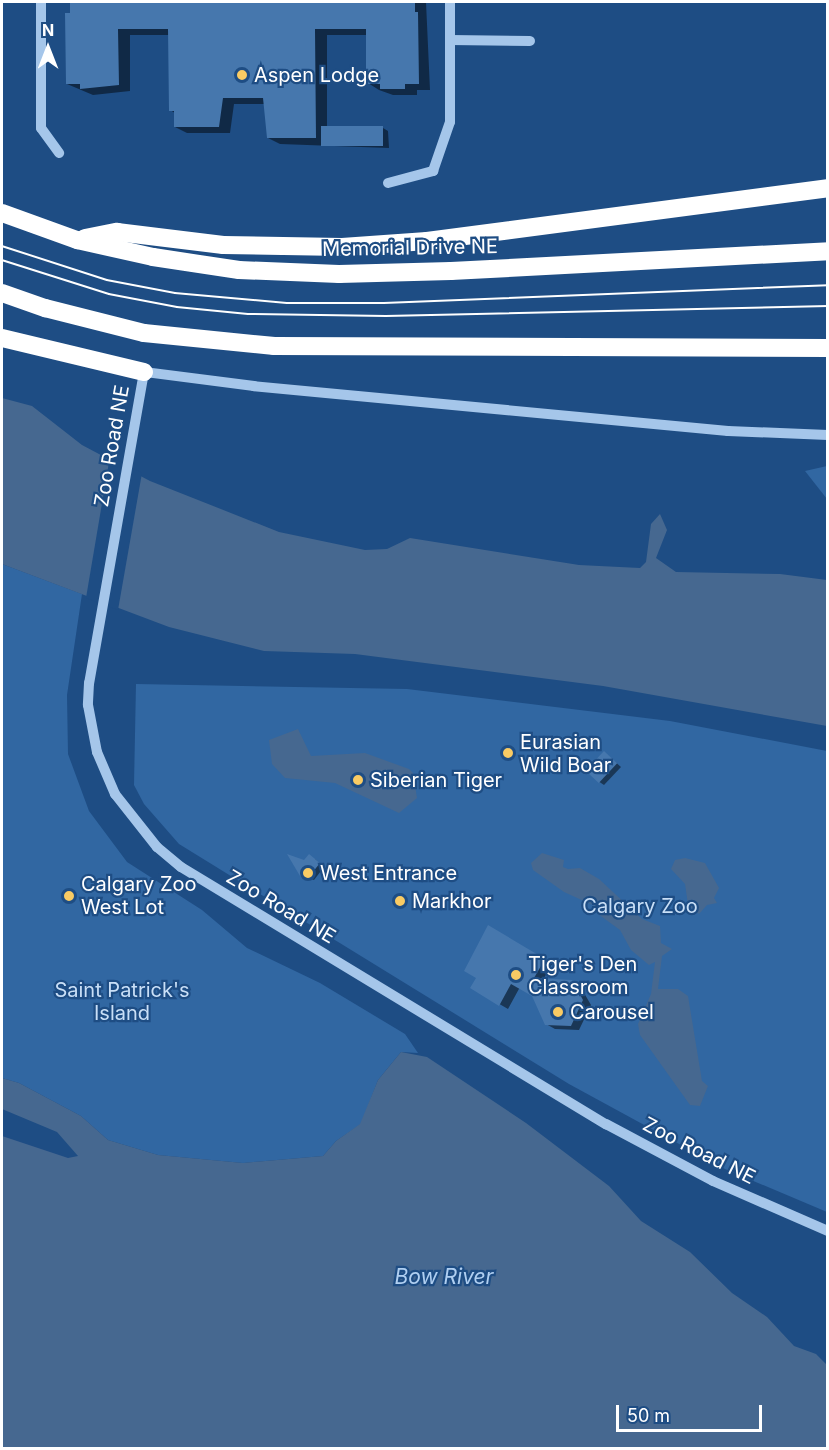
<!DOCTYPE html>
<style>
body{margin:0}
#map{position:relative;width:829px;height:1450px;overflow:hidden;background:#1e4d84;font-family:Inter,sans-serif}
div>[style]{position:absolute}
.green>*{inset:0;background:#3167a2}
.water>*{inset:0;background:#466890}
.pier>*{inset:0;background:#1e4d84}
.shadow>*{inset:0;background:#0007}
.building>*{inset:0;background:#4677ad;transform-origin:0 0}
.minor>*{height:10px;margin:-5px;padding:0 5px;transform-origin:5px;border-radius:5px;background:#a5c6ea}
.highway>*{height:18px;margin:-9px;padding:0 9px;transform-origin:9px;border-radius:9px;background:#fff}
.tram>*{height:1.5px;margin:-0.75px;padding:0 0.75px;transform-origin:0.75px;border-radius:0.75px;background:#fff}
.dots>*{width:16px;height:16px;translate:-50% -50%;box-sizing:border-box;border:3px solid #1e4d84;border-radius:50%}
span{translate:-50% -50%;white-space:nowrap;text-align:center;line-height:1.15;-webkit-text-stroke:4.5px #1e4d84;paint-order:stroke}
.poi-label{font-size:20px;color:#fff}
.left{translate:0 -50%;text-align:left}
.street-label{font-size:20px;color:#fff}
.park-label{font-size:20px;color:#c9dff7}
.water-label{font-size:21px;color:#b0cff1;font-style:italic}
.frame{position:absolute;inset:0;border:3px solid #fff;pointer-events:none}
.north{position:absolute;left:18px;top:18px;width:60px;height:60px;-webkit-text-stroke:4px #1e4d84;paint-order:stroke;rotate:0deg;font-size:16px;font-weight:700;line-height:24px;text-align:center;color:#fff}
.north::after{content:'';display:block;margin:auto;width:21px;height:27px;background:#fff;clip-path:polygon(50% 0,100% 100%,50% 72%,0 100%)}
.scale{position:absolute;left:616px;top:1405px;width:146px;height:27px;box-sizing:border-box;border:3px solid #fff;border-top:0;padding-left:8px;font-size:18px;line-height:21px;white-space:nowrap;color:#fff;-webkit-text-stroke:4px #1e4d84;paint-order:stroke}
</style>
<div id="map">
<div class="green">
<i style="clip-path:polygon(827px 466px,828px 466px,827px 499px,805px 471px)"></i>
<i style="clip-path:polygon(2px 564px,82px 594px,67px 695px,68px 754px,89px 811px,127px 862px,202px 910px,247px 948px,320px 983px,405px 1034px,418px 1053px,401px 1052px,378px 1080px,361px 1124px,336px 1141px,323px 1156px,243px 1163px,158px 1155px,108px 1140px,81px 1116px,19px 1083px,2px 1078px)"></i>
<i style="clip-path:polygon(136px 684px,407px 689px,670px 721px,827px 751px,827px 1212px,725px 1169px,569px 1084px,179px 844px,144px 804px,134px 785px)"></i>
</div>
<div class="water">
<i style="clip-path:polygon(2px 398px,32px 406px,82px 445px,150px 481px,279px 532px,365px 550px,387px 549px,410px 538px,579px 565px,640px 568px,646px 562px,651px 524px,660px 514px,667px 530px,656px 558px,676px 572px,780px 574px,827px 580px,827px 726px,603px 686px,355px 654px,264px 651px,169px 627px,2px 564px)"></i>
<i style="clip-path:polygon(298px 729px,311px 756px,365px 753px,409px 769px,413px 773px,417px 798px,399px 813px,335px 783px,285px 778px,272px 764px,269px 740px)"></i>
<i style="clip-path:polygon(542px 853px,564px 860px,563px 867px,568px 869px,580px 868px,599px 879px,642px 919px,660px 926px,661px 943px,672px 949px,662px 956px,658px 989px,678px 989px,688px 996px,702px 1081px,708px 1086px,700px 1106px,690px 1105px,640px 1035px,638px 1024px,651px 994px,655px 962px,649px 965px,631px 950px,620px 930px,598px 914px,597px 907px,564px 892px,533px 870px,531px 863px)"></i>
<i style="clip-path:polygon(685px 858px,705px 863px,719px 888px,714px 898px,717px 903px,707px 905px,699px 914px,688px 905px,685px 884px,671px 869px,675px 860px)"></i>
<i style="clip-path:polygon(401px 1052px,427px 1057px,526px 1123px,609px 1186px,641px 1221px,690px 1252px,732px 1293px,767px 1317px,794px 1346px,816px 1354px,827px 1365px,827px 1448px,2px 1448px,2px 1136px,68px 1158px,78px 1156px,57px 1132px,2px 1109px,2px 1078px,19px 1083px,81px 1116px,108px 1140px,158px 1155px,243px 1163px,323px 1156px,336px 1141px,360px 1124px,378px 1080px)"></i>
</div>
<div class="pier">
<i style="clip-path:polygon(110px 456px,142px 473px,118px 610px,86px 598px)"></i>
</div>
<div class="shadow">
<i style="clip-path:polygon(71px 2px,426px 2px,430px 90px,417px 90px,417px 95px,393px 95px,379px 90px,368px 83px,368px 35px,327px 35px,327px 128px,383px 128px,388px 131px,389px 148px,280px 144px,268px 138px,265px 104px,234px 104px,230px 133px,187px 133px,175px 127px,175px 113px,170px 110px,170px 35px,130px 35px,130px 91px,93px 95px,67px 84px)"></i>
<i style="clip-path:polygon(604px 752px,621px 767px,604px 785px,598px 781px)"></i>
<i style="clip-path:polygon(315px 859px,324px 867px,314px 880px,301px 875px,304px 862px)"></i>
<i style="clip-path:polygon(488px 927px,552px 964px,543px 980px,572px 981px,580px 986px,591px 1005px,579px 1030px,555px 1029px,546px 1024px,533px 995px,520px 987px,508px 1009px,472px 988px,478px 977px)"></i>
</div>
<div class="building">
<i style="clip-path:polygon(70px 2px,415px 2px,415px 12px,418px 12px,419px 84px,405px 84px,405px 89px,380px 89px,380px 84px,366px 84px,366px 29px,315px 29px,316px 138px,267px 138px,263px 98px,223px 98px,219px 127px,174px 127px,174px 111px,169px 111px,168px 29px,118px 29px,119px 85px,80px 89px,80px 84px,66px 84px,65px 13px,70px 13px)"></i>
<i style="left:383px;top:126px;width:20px;height:62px;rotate:90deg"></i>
<i style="left:604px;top:751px;width:18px;height:27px;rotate:43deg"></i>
<i style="clip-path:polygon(287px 854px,304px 860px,309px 854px,320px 863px,308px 878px,300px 876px)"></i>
<i style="clip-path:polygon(488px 925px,545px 959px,534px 978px,572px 980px,583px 1000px,571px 1026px,545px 1025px,532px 996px,511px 984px,499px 1006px,470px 988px,476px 978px,464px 971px)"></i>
</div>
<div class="minor">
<i style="left:41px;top:2px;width:126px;rotate:90deg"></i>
<i style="left:41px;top:128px;width:31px;rotate:54deg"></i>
<i style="left:450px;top:40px;width:80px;rotate:0.7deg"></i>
<i style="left:388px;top:183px;width:47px;rotate:-14.9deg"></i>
<i style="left:433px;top:171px;width:52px;rotate:-70.9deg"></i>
<i style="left:450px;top:122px;width:120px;rotate:-90deg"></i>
<i style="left:828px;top:435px;width:100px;rotate:-177.7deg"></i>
<i style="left:728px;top:431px;width:476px;rotate:-174.6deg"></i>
<i style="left:254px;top:386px;width:111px;rotate:-172.7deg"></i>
<i style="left:144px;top:372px;width:316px;rotate:100deg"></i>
<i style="left:89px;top:683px;width:22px;rotate:93deg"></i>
<i style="left:88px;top:705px;width:48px;rotate:79.2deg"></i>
<i style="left:97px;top:752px;width:46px;rotate:66.8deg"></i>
<i style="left:115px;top:794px;width:68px;rotate:51.6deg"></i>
<i style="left:157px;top:847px;width:31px;rotate:40deg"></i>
<i style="left:181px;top:867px;width:497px;rotate:31.2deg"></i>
<i style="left:606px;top:1124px;width:121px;rotate:28deg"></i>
<i style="left:713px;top:1181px;width:125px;rotate:23.5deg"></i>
</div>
<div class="highway">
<i style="left:2px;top:213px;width:80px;rotate:19.8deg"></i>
<i style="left:77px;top:240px;width:78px;rotate:12.6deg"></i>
<i style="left:153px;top:257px;width:87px;rotate:8.6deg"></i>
<i style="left:239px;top:270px;width:100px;rotate:2.3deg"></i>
<i style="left:339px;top:274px;width:112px;rotate:-1.5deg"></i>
<i style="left:451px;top:271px;width:378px;rotate:-3deg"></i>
<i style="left:85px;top:238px;width:33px;rotate:-11deg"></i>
<i style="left:117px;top:232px;width:107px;rotate:7deg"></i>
<i style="left:223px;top:245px;width:119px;rotate:1deg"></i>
<i style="left:342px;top:247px;width:85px;rotate:-4deg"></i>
<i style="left:427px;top:241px;width:404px;rotate:-7.5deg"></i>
<i style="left:2px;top:293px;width:46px;rotate:19.2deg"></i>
<i style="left:45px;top:308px;width:102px;rotate:14.2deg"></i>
<i style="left:144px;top:333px;width:131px;rotate:5.7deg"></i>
<i style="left:274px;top:346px;width:554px;rotate:0.21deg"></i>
<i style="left:2px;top:338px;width:146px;rotate:13.5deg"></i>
</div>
<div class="tram">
<i style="left:2px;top:246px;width:110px;rotate:17.9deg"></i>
<i style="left:107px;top:280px;width:69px;rotate:10.8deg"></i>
<i style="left:175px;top:293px;width:112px;rotate:5.1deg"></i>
<i style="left:287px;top:303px;width:97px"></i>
<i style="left:384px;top:303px;width:444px;rotate:-2.3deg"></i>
<i style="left:2px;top:260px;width:112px;rotate:17.6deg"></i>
<i style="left:109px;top:294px;width:69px;rotate:10.8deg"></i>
<i style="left:177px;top:307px;width:71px;rotate:5.6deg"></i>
<i style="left:248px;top:314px;width:138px;rotate:0.8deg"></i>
<i style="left:386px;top:316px;width:442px;rotate:-1.3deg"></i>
</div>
<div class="dots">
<i style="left:242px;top:75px;background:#f9cb64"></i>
<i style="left:508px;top:753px;background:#f9cb64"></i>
<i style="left:358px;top:780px;background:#f9cb64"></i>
<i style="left:308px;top:873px;background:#f9cb64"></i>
<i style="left:69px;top:896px;background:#f9cb64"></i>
<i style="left:400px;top:901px;background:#f9cb64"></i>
<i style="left:516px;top:975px;background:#f9cb64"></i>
<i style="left:558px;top:1012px;background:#f9cb64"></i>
</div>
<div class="poi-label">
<span class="left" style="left:254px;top:75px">Aspen Lodge</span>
<span class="left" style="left:520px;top:754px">Eurasian<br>Wild Boar</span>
<span class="left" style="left:370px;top:780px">Siberian Tiger</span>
<span class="left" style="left:320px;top:873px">West Entrance</span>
<span class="left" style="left:81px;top:896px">Calgary Zoo<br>West Lot</span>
<span class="left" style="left:412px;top:901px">Markhor</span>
<span class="left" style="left:528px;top:976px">Tiger's Den<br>Classroom</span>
<span class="left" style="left:570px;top:1012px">Carousel</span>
</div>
<div class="street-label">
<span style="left:410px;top:248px;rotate:-1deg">Memorial Drive NE</span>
<span style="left:112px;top:446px;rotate:-80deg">Zoo Road NE</span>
<span style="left:281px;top:907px;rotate:31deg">Zoo Road NE</span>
<span style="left:699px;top:1151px;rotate:27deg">Zoo Road NE</span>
</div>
<div class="park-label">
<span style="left:640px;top:906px">Calgary Zoo</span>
<span style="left:122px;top:1002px">Saint Patrick's<br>Island</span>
</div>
<div class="water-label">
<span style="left:444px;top:1277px">Bow River</span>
</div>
<div class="frame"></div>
<div class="north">N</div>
<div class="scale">50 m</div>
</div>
